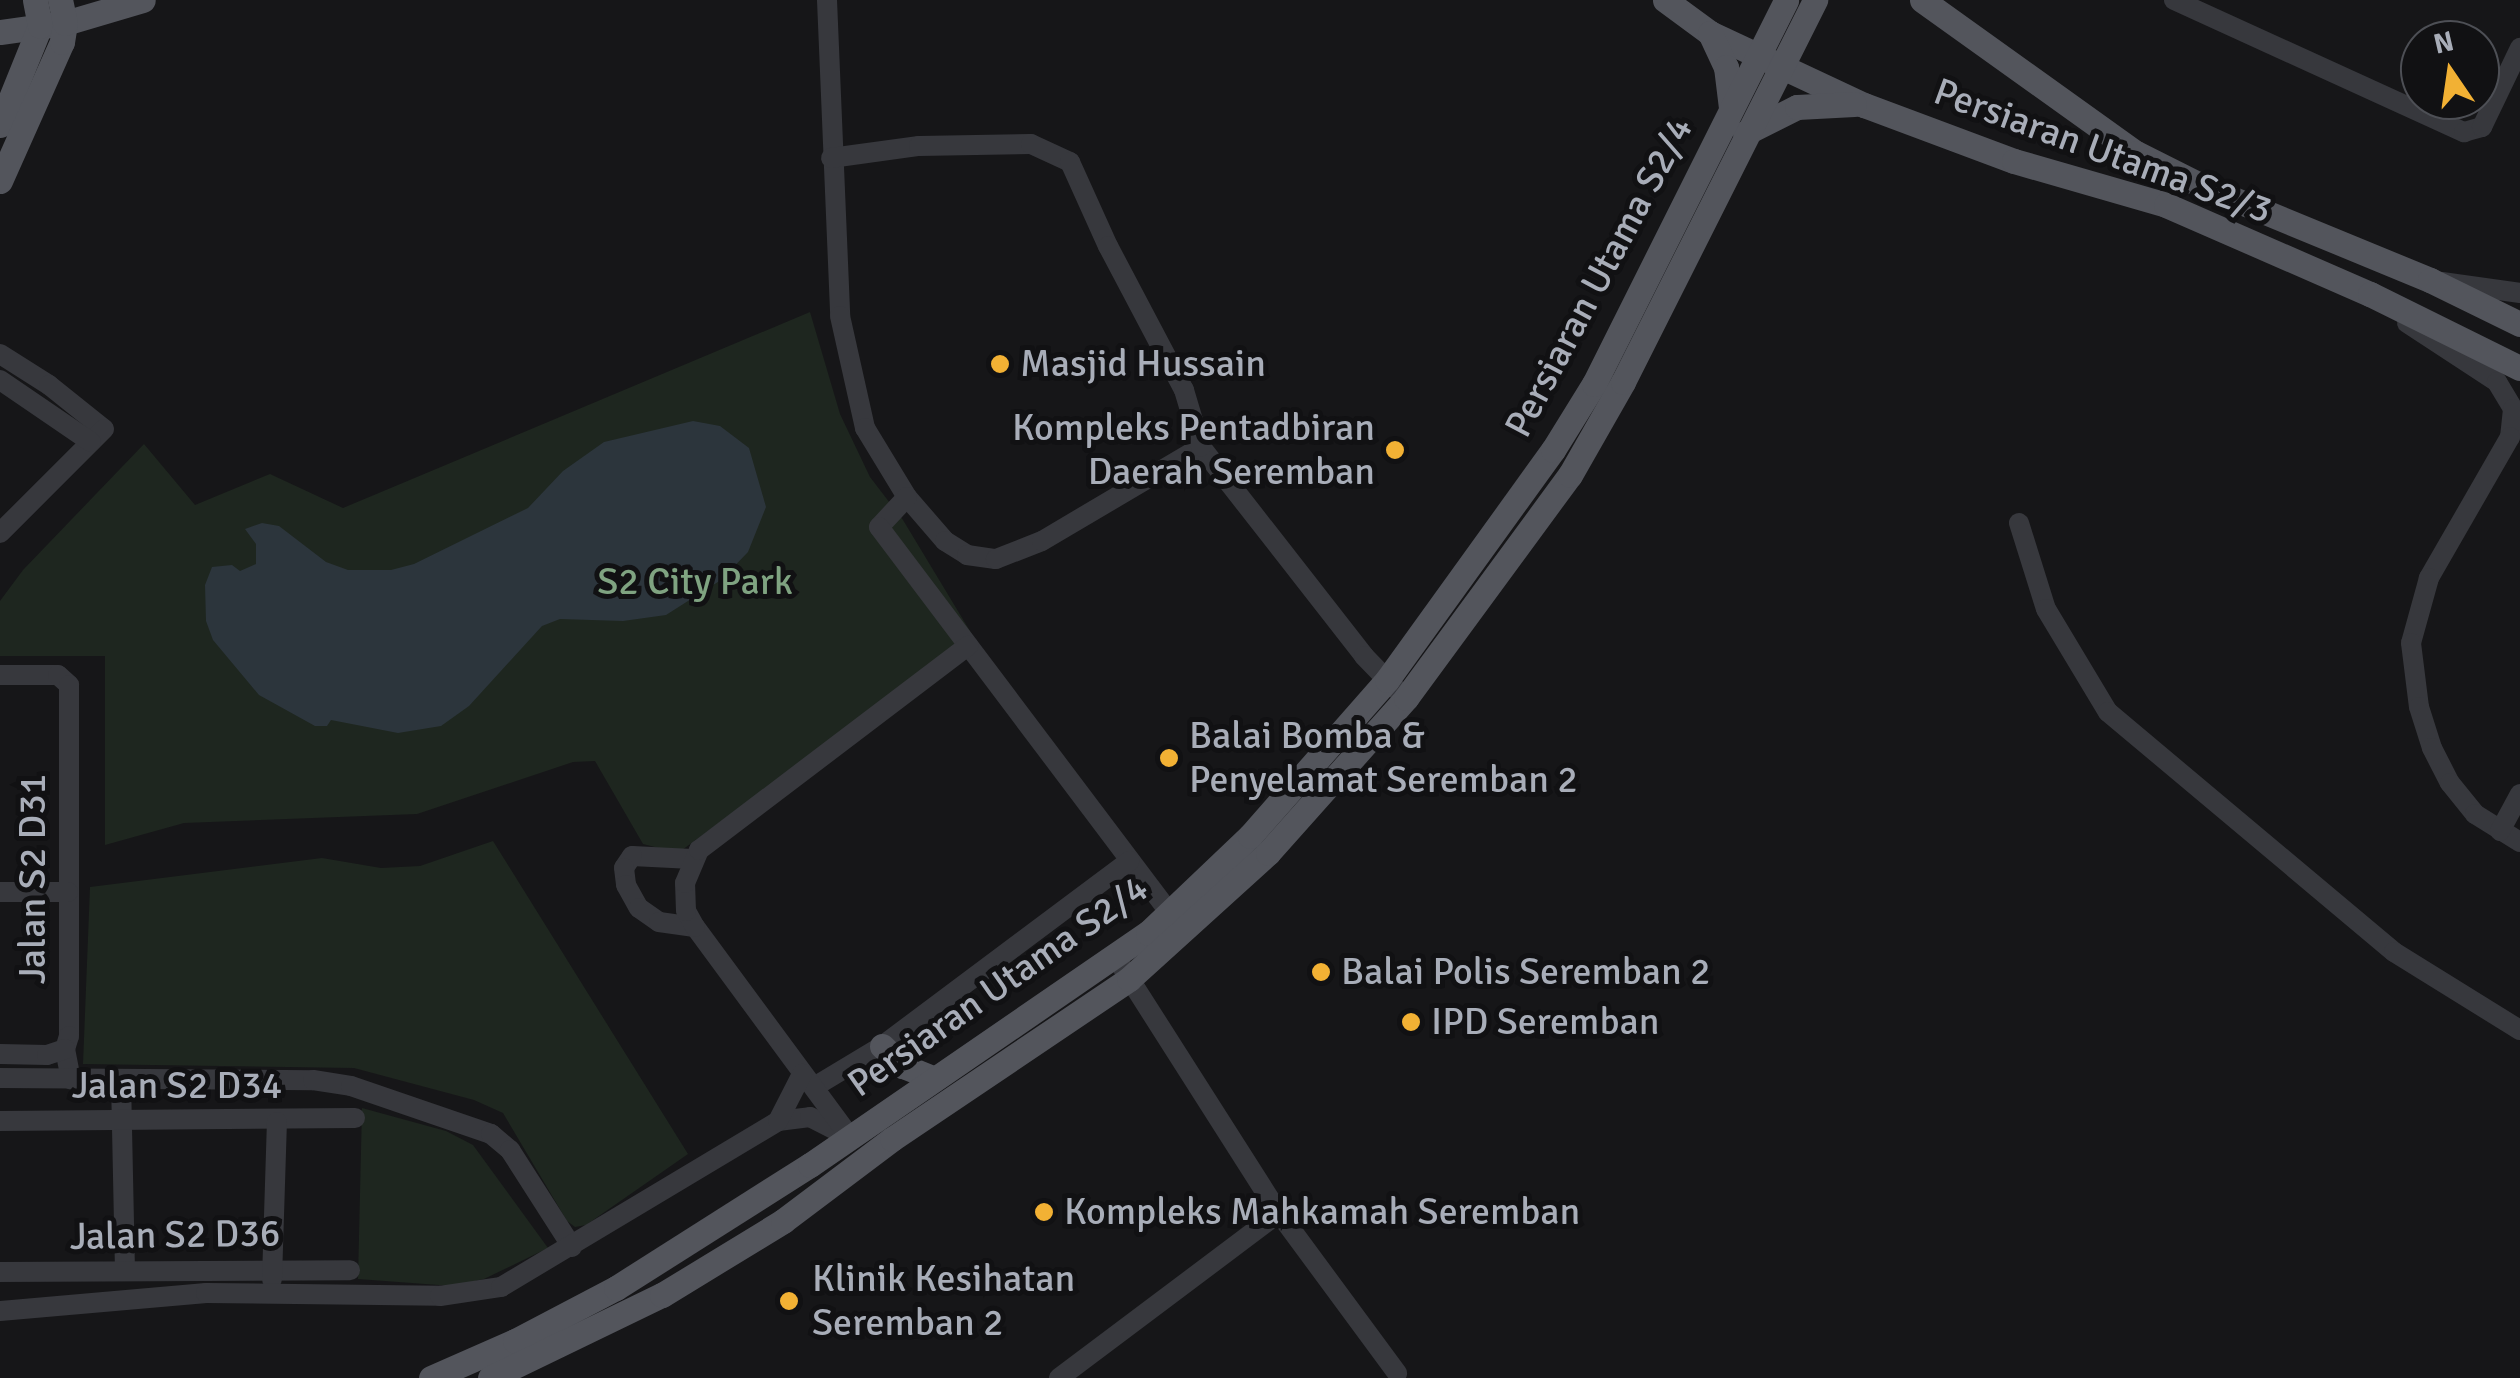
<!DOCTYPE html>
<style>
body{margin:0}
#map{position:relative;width:2520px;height:1378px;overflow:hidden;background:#161618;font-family:Signika,sans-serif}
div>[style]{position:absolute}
.green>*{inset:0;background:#1e261f}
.water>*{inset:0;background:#2c353c}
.minor>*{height:20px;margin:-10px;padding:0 10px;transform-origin:10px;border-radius:10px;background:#37383d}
.major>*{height:25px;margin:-12.5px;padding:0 12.5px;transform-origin:12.5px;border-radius:12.5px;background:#53555c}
.dots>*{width:28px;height:28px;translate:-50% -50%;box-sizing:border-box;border:5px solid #111113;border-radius:50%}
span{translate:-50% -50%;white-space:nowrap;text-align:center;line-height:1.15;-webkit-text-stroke:10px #111113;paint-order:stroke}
.street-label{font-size:38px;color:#a8adb8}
.poi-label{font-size:38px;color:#a8adb8}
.left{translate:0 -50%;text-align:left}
.right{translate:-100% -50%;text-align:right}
.park-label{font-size:38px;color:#7fa381}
.north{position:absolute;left:2400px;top:20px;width:100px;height:100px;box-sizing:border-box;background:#111113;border:2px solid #4d4f55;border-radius:50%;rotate:347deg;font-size:28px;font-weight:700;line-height:40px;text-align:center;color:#a8adb8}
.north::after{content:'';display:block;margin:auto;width:35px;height:45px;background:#f2b134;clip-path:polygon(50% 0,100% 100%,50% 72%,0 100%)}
</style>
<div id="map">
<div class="green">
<i style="clip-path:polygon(810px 312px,840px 414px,870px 477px,903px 520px,973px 636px,678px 853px,643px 844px,595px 761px,573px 762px,417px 814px,184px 823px,105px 845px,105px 656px,0 656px,0 601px,23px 570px,144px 444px,195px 505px,270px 474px,343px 508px)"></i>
<i style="clip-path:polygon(493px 841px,688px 1154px,586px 1225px,575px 1227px,567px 1221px,503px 1113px,474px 1100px,354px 1068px,83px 1064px,90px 887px,322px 858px,381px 868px,420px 866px)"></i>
<i style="clip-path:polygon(362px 1108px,446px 1131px,473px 1145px,548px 1248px,484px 1279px,452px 1286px,358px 1279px)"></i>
</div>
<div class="water">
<i style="clip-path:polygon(693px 421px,720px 426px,749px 448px,766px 507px,748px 552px,721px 580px,666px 615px,623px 621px,560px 619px,542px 626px,469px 706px,441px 726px,398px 733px,331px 720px,327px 726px,315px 726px,259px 695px,213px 640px,206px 621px,205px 585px,212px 567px,232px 565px,240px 571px,256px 564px,256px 544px,245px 529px,262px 523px,279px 526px,326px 562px,348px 570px,391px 570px,414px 564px,528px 508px,563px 471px,604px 442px)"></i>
</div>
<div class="minor">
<i style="left:827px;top:0;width:316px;rotate:87.6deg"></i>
<i style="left:840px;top:316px;width:115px;rotate:77.4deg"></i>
<i style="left:865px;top:428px;width:81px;rotate:58.7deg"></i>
<i style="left:907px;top:497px;width:58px;rotate:49.2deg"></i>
<i style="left:945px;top:541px;width:26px;rotate:32deg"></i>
<i style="left:967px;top:555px;width:29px;rotate:8deg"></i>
<i style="left:996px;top:559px;width:49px;rotate:-21.4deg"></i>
<i style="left:1042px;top:541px;width:185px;rotate:-30.6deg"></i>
<i style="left:1201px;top:447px;width:265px;rotate:52deg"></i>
<i style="left:1364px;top:656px;width:47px;rotate:45.9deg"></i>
<i style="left:2174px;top:0;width:319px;rotate:24.5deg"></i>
<i style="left:2464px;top:132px;width:19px;rotate:-16deg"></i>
<i style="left:2482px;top:127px;width:88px;rotate:-64.3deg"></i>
<i style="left:831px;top:158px;width:89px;rotate:-7.8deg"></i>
<i style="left:919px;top:146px;width:112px;rotate:-1deg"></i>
<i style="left:1031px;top:144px;width:43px;rotate:24.8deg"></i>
<i style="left:1070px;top:162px;width:92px;rotate:65.7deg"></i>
<i style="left:1108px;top:246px;width:163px;rotate:62.2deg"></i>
<i style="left:1184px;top:390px;width:59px;rotate:73.4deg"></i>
<i style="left:2442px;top:282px;width:79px;rotate:8deg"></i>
<i style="left:2407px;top:323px;width:108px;rotate:33.2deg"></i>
<i style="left:2497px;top:382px;width:31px;rotate:59deg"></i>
<i style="left:2513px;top:409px;width:28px;rotate:96deg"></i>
<i style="left:2510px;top:437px;width:163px;rotate:119.9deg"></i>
<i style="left:2429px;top:578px;width:67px;rotate:105.5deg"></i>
<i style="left:2411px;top:643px;width:64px;rotate:82.9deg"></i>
<i style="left:2419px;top:707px;width:43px;rotate:72.4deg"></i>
<i style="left:2432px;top:748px;width:39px;rotate:63deg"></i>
<i style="left:2450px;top:783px;width:40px;rotate:51deg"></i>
<i style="left:2475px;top:814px;width:53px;rotate:31.9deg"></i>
<i style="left:0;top:354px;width:58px;rotate:32.3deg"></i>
<i style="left:49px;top:385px;width:70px;rotate:38.7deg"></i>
<i style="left:104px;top:429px;width:147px;rotate:135deg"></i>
<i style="left:0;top:380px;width:110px;rotate:34.3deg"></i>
<i style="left:907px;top:497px;width:41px;rotate:133deg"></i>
<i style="left:879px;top:527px;width:483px;rotate:53deg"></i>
<i style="left:2019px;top:523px;width:90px;rotate:72.6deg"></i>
<i style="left:2046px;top:609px;width:120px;rotate:59deg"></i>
<i style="left:2108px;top:712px;width:373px;rotate:40deg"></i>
<i style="left:2394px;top:952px;width:148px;rotate:31.8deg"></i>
<i style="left:0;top:675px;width:58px"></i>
<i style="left:58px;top:675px;width:15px;rotate:42deg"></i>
<i style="left:69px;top:685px;width:351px;rotate:90deg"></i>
<i style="left:69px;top:1036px;width:14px;rotate:107deg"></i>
<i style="left:65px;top:1049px;width:31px;rotate:79deg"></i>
<i style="left:2500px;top:831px;width:42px;rotate:-61.6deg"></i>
<i style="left:692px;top:859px;width:60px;rotate:-177.1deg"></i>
<i style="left:632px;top:856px;width:14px;rotate:124deg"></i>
<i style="left:624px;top:868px;width:17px;rotate:83deg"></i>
<i style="left:626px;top:885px;width:26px;rotate:61deg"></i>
<i style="left:639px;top:908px;width:24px;rotate:35deg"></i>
<i style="left:659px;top:922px;width:36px;rotate:8deg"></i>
<i style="left:0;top:892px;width:68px"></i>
<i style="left:1122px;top:967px;width:292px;rotate:57.5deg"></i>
<i style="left:1279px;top:1213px;width:199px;rotate:53.6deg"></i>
<i style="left:0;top:1054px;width:47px;rotate:1.2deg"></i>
<i style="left:47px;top:1055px;width:19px;rotate:-18deg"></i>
<i style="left:0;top:1078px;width:313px;rotate:0.4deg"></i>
<i style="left:313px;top:1080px;width:38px;rotate:9deg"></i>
<i style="left:351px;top:1086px;width:148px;rotate:18.9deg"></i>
<i style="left:491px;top:1134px;width:25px;rotate:40deg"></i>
<i style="left:510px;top:1150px;width:115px;rotate:57.4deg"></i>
<i style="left:121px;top:1080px;width:190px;rotate:88.8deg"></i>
<i style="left:814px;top:1087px;width:79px;rotate:-31.1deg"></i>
<i style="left:882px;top:1046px;width:309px;rotate:-36.8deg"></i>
<i style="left:0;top:1121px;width:355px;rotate:-0.5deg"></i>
<i style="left:778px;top:1121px;width:32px;rotate:-7deg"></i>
<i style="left:810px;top:1117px;width:38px;rotate:27deg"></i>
<i style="left:850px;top:1137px;width:261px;rotate:-126.4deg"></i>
<i style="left:695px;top:927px;width:18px;rotate:-119deg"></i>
<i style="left:686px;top:911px;width:28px;rotate:-92deg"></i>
<i style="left:685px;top:883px;width:36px;rotate:-67deg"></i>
<i style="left:699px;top:850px;width:338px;rotate:-37.2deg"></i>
<i style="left:0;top:1272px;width:350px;rotate:-0.3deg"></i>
<i style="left:272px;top:1279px;width:157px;rotate:-88.2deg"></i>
<i style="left:0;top:1311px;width:207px;rotate:-5deg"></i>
<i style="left:206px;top:1293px;width:234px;rotate:0.7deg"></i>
<i style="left:440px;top:1296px;width:62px;rotate:-8.4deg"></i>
<i style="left:501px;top:1287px;width:323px;rotate:-30.9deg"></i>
<i style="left:778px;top:1121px;width:53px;rotate:-62.9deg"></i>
<i style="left:1059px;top:1378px;width:275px;rotate:-36.9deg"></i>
</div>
<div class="major">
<i style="left:1665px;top:0;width:56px;rotate:36.3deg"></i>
<i style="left:1710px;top:33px;width:170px;rotate:25.1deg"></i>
<i style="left:1864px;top:105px;width:160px;rotate:20.5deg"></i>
<i style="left:2014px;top:161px;width:158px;rotate:16.1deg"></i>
<i style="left:2166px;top:205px;width:223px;rotate:23.6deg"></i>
<i style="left:2370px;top:294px;width:167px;rotate:26.3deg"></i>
<i style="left:1922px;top:0;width:263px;rotate:35.6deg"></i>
<i style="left:2136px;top:153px;width:74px;rotate:26.6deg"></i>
<i style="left:2202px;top:186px;width:247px;rotate:22.4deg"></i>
<i style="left:2430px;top:280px;width:100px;rotate:26.1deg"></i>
<i style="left:0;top:32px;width:66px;rotate:-7.9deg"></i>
<i style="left:65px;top:23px;width:81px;rotate:-16.4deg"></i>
<i style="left:1710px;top:33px;width:38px;rotate:65deg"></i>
<i style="left:1726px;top:67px;width:39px;rotate:83deg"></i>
<i style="left:0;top:125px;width:107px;rotate:-68deg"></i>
<i style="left:40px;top:26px;width:26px;rotate:-101deg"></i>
<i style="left:1745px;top:133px;width:58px;rotate:-26.6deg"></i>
<i style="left:1797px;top:107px;width:57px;rotate:-3deg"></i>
<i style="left:0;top:181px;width:152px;rotate:-66deg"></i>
<i style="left:62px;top:42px;width:19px;rotate:-81deg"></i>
<i style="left:65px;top:23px;width:24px;rotate:-102deg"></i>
<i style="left:882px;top:1046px;width:29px;rotate:44deg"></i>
<i style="left:903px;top:1066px;width:32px;rotate:22deg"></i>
<i style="left:431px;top:1378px;width:92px;rotate:-23.8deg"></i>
<i style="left:515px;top:1341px;width:114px;rotate:-27.7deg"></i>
<i style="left:616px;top:1288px;width:230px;rotate:-32.4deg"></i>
<i style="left:810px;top:1165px;width:410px;rotate:-34.5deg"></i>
<i style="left:1148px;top:933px;width:141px;rotate:-43.6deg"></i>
<i style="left:1250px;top:836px;width:208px;rotate:-48.7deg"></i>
<i style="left:1387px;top:680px;width:284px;rotate:-54.2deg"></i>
<i style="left:1553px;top:450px;width:78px;rotate:-58.2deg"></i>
<i style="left:1594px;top:384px;width:429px;rotate:-63.4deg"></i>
<i style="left:490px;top:1378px;width:191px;rotate:-25.8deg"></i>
<i style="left:662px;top:1295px;width:142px;rotate:-31.4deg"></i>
<i style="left:783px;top:1221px;width:136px;rotate:-37deg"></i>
<i style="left:892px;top:1139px;width:286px;rotate:-34deg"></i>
<i style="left:1129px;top:979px;width:188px;rotate:-42.2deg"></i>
<i style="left:1268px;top:853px;width:208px;rotate:-48.3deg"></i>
<i style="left:1406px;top:698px;width:277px;rotate:-53.7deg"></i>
<i style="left:1570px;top:475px;width:107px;rotate:-60.3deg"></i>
<i style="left:1623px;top:382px;width:428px;rotate:-63.3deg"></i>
</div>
<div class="dots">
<i style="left:1000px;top:364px;background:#f2b134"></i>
<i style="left:1395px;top:450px;background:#f2b134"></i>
<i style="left:1169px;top:758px;background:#f2b134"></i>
<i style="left:1321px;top:972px;background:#f2b134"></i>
<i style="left:1411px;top:1022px;background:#f2b134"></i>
<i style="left:1044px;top:1212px;background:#f2b134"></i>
<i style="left:789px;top:1301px;background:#f2b134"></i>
</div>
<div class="street-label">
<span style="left:2103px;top:151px;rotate:20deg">Persiaran Utama S2/3</span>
<span style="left:1599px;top:277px;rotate:-62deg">Persiaran Utama S2/4</span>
<span style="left:33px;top:879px;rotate:-90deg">Jalan S2 D31</span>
<span style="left:998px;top:986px;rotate:-35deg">Persiaran Utama S2/4</span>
<span style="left:177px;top:1086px">Jalan S2 D34</span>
<span style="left:175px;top:1235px;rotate:-1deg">Jalan S2 D36</span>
</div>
<div class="poi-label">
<span class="left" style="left:1020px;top:364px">Masjid Hussain</span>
<span class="right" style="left:1375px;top:450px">Kompleks Pentadbiran<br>Daerah Seremban</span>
<span class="left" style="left:1189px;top:758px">Balai Bomba &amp;<br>Penyelamat Seremban 2</span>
<span class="left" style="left:1341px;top:972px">Balai Polis Seremban 2</span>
<span class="left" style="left:1431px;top:1022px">IPD Seremban</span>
<span class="left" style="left:1064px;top:1212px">Kompleks Mahkamah Seremban</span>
<span class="left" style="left:812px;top:1301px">Klinik Kesihatan<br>Seremban 2</span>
</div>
<div class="park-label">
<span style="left:695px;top:582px">S2 City Park</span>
</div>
<div class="north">N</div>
</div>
